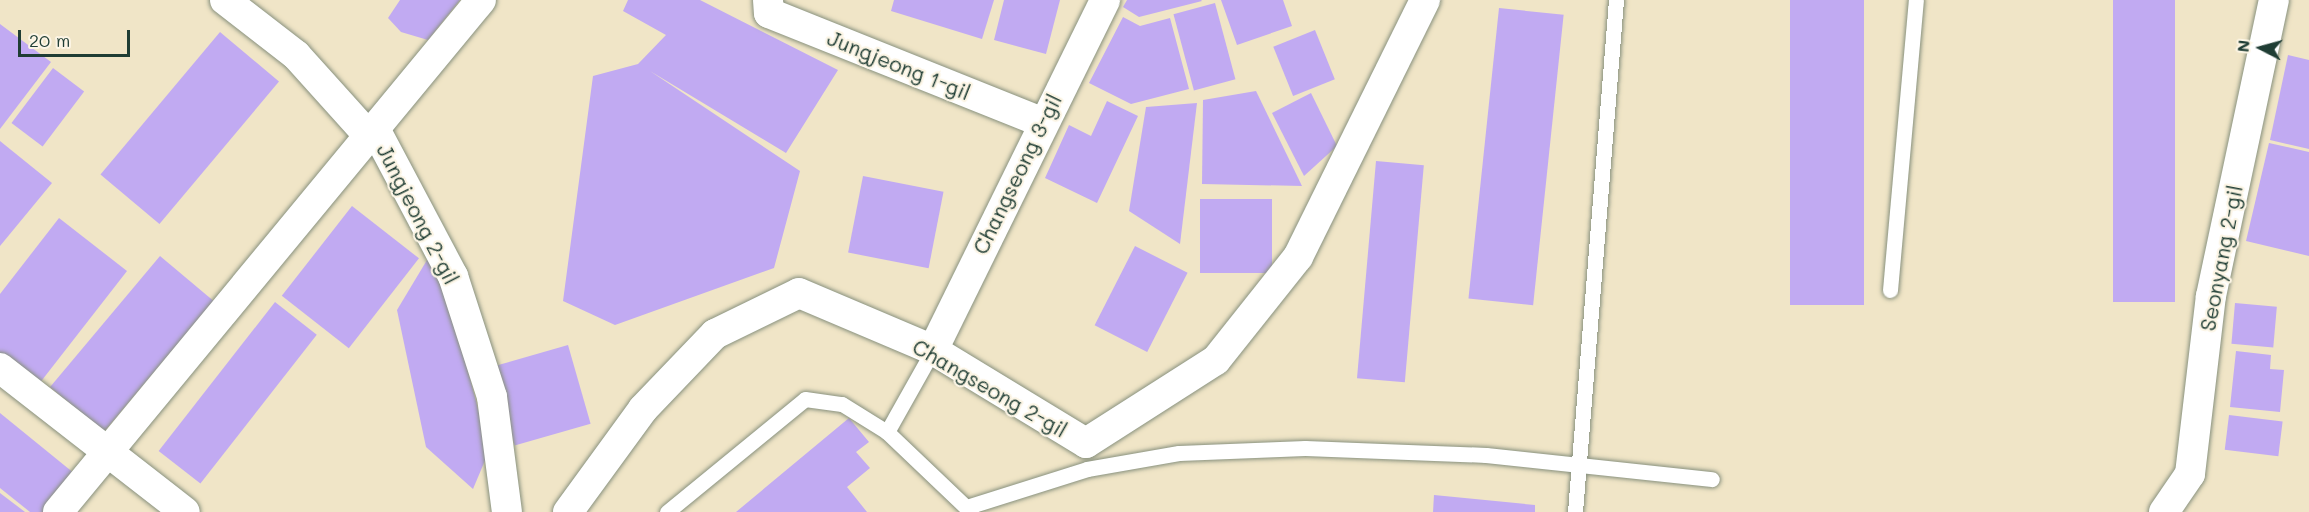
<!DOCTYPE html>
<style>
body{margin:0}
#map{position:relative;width:2309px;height:512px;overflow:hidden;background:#f0e5c7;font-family:Mali,sans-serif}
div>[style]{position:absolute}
.building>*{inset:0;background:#c1aaf2;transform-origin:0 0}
.roads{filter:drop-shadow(0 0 2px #88917e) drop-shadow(0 0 2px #88917e)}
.lane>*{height:15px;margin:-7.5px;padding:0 7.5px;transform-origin:7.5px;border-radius:7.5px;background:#fff}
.street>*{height:30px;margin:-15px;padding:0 15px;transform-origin:15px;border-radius:15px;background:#fff}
span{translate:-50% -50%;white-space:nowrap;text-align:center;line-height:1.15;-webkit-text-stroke:4.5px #fcf5e5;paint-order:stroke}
.street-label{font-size:21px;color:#1f3d34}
.north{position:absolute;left:2231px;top:18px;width:60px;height:60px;-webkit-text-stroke:4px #fcf5e5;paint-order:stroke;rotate:276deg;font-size:16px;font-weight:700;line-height:24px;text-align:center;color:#1f3d34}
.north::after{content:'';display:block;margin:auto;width:21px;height:27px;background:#1f3d34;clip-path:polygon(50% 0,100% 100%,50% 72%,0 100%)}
.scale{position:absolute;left:18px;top:30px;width:112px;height:27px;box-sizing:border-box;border:3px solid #1f3d34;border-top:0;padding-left:8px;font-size:18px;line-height:21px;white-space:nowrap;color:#1f3d34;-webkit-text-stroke:4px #fcf5e5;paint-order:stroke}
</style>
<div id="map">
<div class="building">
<i style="clip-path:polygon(400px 0,460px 0,428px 40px,401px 32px,388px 18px)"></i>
<i style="clip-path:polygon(628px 0,700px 0,838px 70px,786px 153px,650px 71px,800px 171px,774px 268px,615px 325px,563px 301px,593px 76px,638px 64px,666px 35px,623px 11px)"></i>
<i style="clip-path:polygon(894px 0,994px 0,982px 39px,891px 11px)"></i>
<i style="clip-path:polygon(1004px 0,1060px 0,1046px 54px,994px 40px)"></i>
<i style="clip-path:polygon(1127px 0,1201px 0,1202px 1px,1139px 17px,1123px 7px)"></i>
<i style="clip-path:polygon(1221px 0,1283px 0,1292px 26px,1237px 45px)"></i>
<i style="left:1790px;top:0;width:74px;height:305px"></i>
<i style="left:2113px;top:0;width:62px;height:302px"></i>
<i style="left:1215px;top:3px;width:79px;height:43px;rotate:75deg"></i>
<i style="left:1499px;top:8px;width:65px;height:292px;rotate:6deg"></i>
<i style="clip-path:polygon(1123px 17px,1140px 26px,1170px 18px,1189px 89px,1131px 104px,1089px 83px)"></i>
<i style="clip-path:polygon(0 24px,51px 62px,0 129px)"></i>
<i style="left:1315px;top:30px;width:53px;height:45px;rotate:68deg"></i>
<i style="left:220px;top:32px;width:77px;height:186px;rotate:40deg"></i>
<i style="clip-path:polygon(2288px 55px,2309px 60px,2309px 149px,2270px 140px)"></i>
<i style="left:53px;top:68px;width:39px;height:69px;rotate:37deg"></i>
<i style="clip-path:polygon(1256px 91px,1302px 186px,1202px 184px,1203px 100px)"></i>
<i style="clip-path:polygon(1311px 93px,1337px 146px,1304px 176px,1272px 113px)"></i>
<i style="clip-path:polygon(1107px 101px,1138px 116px,1097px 203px,1045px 178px,1069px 125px,1091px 136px)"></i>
<i style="clip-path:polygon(1197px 103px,1180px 244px,1129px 211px,1146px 107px)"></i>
<i style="clip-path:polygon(0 141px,52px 183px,0 246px)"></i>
<i style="clip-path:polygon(2269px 143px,2309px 152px,2309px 256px,2246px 241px)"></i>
<i style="left:1376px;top:161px;width:48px;height:218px;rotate:5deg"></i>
<i style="left:863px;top:176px;width:82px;height:78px;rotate:11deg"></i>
<i style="left:1200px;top:199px;width:72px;height:74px"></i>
<i style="left:352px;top:206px;width:85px;height:114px;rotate:38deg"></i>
<i style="clip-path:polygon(59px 218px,127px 271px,39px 384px,0 353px,0 294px)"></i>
<i style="left:1135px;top:246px;width:59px;height:89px;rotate:27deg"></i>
<i style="clip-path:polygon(430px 255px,444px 279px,489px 451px,473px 489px,426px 447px,397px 310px)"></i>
<i style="left:160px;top:256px;width:70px;height:171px;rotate:40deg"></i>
<i style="left:275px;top:302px;width:53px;height:189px;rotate:38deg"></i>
<i style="left:2235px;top:303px;width:42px;height:41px;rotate:5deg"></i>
<i style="left:568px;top:345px;width:82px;height:79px;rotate:74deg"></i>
<i style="clip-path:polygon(2236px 351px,2271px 355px,2270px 369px,2284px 370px,2280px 412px,2230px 407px)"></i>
<i style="clip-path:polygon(0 413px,75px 474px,44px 512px,30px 512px,0 488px)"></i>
<i style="left:2229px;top:415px;width:54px;height:35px;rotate:7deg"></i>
<i style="clip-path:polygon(849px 418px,869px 442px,856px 452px,870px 468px,847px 487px,867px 512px,736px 512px)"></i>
<i style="clip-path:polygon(0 493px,25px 512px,0 512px)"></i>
<i style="clip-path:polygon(1434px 495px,1535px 505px,1535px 512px,1433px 512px)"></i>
</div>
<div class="roads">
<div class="lane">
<i style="left:1890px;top:290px;width:291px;rotate:-84.9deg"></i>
<i style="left:887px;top:432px;width:94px;rotate:-60.7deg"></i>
<i style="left:970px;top:506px;width:123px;rotate:-17.5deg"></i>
<i style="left:1087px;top:469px;width:93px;rotate:-9.9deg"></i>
<i style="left:1179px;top:453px;width:126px;rotate:-2.3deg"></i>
<i style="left:1305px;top:448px;width:181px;rotate:2.2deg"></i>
<i style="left:1486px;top:455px;width:227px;rotate:6.1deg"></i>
<i style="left:667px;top:512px;width:178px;rotate:-39.3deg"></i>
<i style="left:805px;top:399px;width:37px;rotate:8deg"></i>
<i style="left:842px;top:404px;width:53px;rotate:31.9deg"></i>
<i style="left:887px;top:432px;width:116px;rotate:43.6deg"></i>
<i style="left:1575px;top:512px;width:514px;rotate:-85.42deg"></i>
</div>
<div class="street">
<i style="left:225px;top:0;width:90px;rotate:37.8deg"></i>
<i style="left:296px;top:55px;width:108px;rotate:48deg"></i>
<i style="left:768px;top:0;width:13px;rotate:86deg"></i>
<i style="left:769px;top:13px;width:293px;rotate:21.8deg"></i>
<i style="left:374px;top:127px;width:169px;rotate:62.1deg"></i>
<i style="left:453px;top:276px;width:127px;rotate:72.1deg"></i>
<i style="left:492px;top:397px;width:116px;rotate:82.6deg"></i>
<i style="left:933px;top:350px;width:390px;rotate:-63.8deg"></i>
<i style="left:0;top:368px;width:234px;rotate:37.9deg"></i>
<i style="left:58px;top:512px;width:664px;rotate:-50.44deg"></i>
<i style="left:568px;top:512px;width:127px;rotate:-53.9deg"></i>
<i style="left:643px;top:409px;width:104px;rotate:-46.2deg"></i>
<i style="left:715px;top:334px;width:93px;rotate:-26deg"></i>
<i style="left:799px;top:293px;width:146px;rotate:23deg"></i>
<i style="left:933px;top:350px;width:179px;rotate:31.3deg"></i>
<i style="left:1086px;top:443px;width:154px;rotate:-32.6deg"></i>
<i style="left:1216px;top:360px;width:132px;rotate:-51.5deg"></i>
<i style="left:1298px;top:257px;width:287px;rotate:-63.7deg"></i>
<i style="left:2164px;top:512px;width:46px;rotate:-55.6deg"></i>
<i style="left:2190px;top:474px;width:179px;rotate:-83.3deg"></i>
<i style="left:2211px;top:296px;width:303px;rotate:-78deg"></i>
</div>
</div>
<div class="street-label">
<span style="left:899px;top:65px;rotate:22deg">Jungjeong 1-gil</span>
<span style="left:1017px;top:174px;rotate:-64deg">Changseong 3-gil</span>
<span style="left:418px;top:214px;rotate:63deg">Jungjeong 2-gil</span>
<span style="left:2221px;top:258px;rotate:-79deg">Seonyang 2-gil</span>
<span style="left:990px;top:388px;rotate:30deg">Changseong 2-gil</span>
</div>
<div class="north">N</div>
<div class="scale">20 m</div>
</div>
